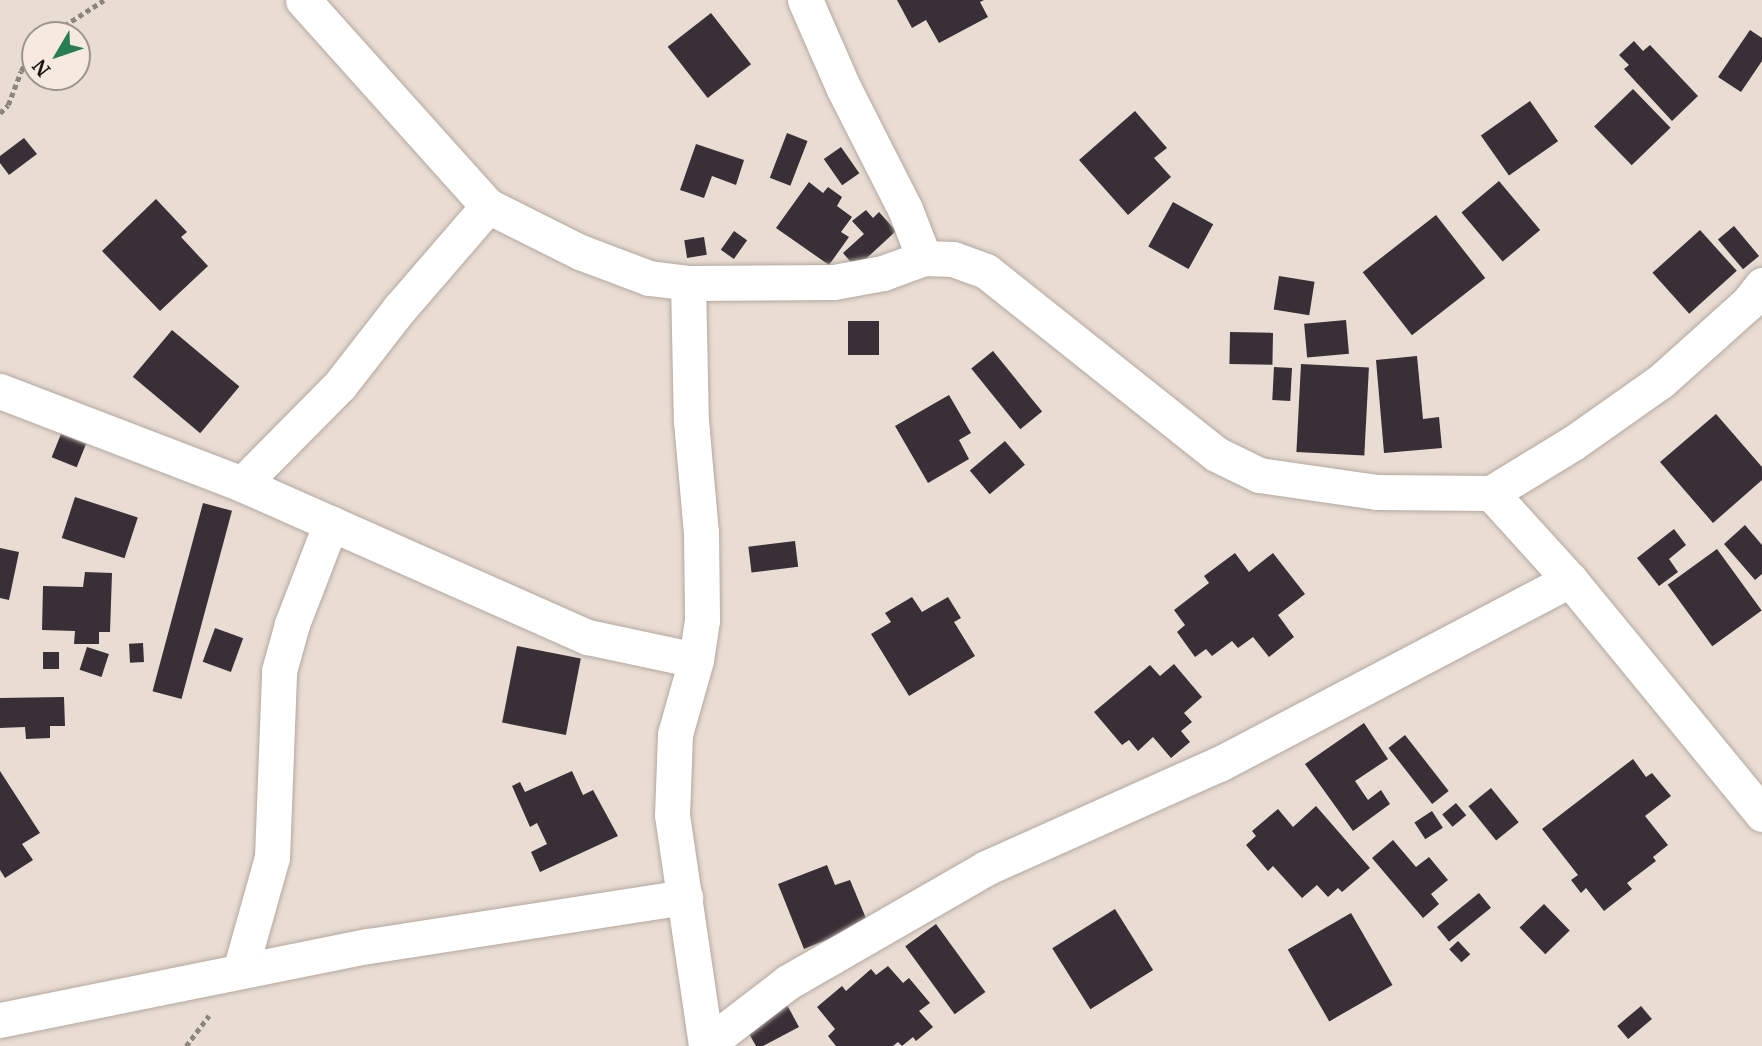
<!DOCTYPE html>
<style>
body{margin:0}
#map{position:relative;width:1762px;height:1046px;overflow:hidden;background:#e8dcd3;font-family:Merriweather,serif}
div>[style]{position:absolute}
.building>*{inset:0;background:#393037;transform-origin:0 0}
.path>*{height:4.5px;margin-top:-2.25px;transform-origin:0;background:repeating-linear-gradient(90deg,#8c847d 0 5px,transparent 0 8.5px)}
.roads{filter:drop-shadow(0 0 2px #b3a89f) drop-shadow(0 0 2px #b3a89f)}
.street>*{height:35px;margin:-17.5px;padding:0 17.5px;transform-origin:17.5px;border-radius:17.5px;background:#fff}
span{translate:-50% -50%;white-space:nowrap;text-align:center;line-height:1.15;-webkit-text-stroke:7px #f5e9e0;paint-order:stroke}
.north{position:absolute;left:21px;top:21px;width:70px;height:70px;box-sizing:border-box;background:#f5e9e0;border:2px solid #9d948d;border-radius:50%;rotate:231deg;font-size:19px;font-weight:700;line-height:28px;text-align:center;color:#181411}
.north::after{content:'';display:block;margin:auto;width:24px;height:32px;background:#287e52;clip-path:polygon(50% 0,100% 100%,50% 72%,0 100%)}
</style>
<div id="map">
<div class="building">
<i style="clip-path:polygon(897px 0,984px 0,980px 2px,988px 17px,939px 43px,926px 20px,912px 28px)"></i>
<i style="left:711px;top:13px;width:65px;height:55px;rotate:52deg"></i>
<i style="clip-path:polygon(1750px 30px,1762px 38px,1762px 61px,1741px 92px,1718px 77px)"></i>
<i style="clip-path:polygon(1634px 41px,1643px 51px,1650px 45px,1698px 96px,1672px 121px,1624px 69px,1629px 65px,1619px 55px)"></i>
<i style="left:1633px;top:89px;width:54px;height:54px;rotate:46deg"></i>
<i style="left:1530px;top:101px;width:49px;height:60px;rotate:55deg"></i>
<i style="clip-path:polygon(1135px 111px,1167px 148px,1154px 158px,1171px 177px,1128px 215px,1079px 160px)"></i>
<i style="left:787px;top:133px;width:22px;height:48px;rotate:21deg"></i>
<i style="clip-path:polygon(24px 138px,37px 154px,9px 175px,0 163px,0 156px)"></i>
<i style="clip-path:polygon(696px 144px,744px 160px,736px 185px,712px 176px,704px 198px,680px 190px)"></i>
<i style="left:841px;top:147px;width:32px;height:21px;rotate:55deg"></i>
<i style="left:1499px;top:181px;width:64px;height:49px;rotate:50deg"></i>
<i style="clip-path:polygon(809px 182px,823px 193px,828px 187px,842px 197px,837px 206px,852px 217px,841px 232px,849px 237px,829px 265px,776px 228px)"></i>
<i style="clip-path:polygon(156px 199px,187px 232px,181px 237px,208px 266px,160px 311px,102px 251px)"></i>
<i style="left:1173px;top:202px;width:46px;height:51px;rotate:29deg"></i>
<i style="clip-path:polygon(866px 210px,873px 218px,879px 212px,896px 231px,856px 268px,843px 253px,864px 234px,852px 221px)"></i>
<i style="left:1436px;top:215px;width:80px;height:93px;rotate:52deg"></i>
<i style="left:1734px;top:226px;width:39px;height:21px;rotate:50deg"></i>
<i style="left:1700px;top:230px;width:55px;height:64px;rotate:48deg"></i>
<i style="left:734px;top:231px;width:16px;height:23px;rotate:35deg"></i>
<i style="left:704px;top:237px;width:18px;height:20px;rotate:81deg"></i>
<i style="left:1279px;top:276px;width:36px;height:34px;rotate:9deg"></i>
<i style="left:1346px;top:320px;width:34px;height:42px;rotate:85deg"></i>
<i style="left:848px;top:321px;width:31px;height:34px"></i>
<i style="left:172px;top:330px;width:88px;height:61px;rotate:40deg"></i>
<i style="left:1230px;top:332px;width:43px;height:32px;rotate:1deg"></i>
<i style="left:993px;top:351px;width:78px;height:28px;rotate:51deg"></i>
<i style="clip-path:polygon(1417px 356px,1423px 419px,1439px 417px,1442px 448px,1384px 453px,1376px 360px)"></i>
<i style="left:1301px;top:364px;width:68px;height:88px;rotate:3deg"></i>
<i style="left:1274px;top:367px;width:18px;height:33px;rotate:3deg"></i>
<i style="clip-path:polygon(949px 395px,971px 433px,959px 440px,969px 459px,928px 483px,895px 426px)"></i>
<i style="clip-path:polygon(1716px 414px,1762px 467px,1762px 480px,1713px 523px,1660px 462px)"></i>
<i style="left:61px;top:434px;width:27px;height:25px;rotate:22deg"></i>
<i style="left:1005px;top:441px;width:31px;height:46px;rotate:50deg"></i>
<i style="left:75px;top:497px;width:66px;height:43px;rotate:18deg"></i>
<i style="left:203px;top:503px;width:30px;height:195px;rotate:15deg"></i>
<i style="clip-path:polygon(1745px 525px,1762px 545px,1762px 574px,1755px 580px,1724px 544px)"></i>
<i style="clip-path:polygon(1674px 529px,1686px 545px,1669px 559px,1678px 572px,1659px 586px,1637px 558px)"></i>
<i style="left:795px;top:541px;width:26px;height:47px;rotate:83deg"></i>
<i style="clip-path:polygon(0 548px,19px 552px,9px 600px,0 598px)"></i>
<i style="left:1717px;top:549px;width:76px;height:61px;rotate:54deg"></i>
<i style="clip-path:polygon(1235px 553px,1249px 572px,1273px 553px,1305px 594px,1278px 615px,1294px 637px,1269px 657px,1253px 637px,1238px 648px,1232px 641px,1212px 656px,1206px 649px,1195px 657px,1177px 632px,1185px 625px,1174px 610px,1209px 583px,1204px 576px)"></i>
<i style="clip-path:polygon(85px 572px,112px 573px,110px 632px,99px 632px,99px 644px,74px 644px,75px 631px,42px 630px,43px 586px,83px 587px)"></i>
<i style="clip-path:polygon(912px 597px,922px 612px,948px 597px,961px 618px,954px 622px,975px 656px,909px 696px,871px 634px,891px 622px,885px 613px)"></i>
<i style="left:215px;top:628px;width:30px;height:36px;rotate:20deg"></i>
<i style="left:143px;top:643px;width:19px;height:14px;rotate:87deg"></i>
<i style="left:517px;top:646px;width:65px;height:78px;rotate:11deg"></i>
<i style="left:87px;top:647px;width:23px;height:24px;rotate:18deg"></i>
<i style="left:43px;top:652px;width:16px;height:17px"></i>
<i style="clip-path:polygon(1174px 664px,1202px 697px,1184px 713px,1192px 722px,1181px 731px,1190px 742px,1171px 758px,1153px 737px,1138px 751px,1129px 740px,1122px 745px,1094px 712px,1150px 665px,1160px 676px)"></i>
<i style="clip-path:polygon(64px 697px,65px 726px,50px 726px,50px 738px,26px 739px,25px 727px,0 728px,0 698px)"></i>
<i style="clip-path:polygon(1364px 723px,1388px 759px,1355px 781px,1368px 800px,1381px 790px,1390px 804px,1353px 831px,1305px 764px)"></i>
<i style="left:1405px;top:735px;width:71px;height:21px;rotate:52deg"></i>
<i style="clip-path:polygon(1633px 759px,1646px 777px,1652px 773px,1671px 796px,1645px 816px,1668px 845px,1653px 857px,1656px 861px,1627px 883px,1632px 889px,1604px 911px,1586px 888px,1581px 893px,1571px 880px,1578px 875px,1542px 829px)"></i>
<i style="clip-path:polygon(0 771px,40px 833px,22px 844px,33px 860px,5px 878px,0 870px)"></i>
<i style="clip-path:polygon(572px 771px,583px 795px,593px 790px,618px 836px,540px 872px,531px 852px,547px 844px,537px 823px,530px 827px,512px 786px,520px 782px,525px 792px)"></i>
<i style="left:1491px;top:788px;width:44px;height:29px;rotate:51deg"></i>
<i style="left:1456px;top:803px;width:16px;height:18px;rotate:50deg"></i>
<i style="clip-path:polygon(1316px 806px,1370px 868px,1342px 892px,1338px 888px,1328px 897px,1317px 885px,1302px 898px,1273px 866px,1268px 871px,1246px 845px,1256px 836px,1252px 831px,1278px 809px,1293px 827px)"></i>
<i style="left:1432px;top:811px;width:20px;height:21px;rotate:57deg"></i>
<i style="clip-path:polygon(1393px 840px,1416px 867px,1429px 857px,1448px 880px,1431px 894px,1439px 904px,1423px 918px,1372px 858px)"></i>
<i style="clip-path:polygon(827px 865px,835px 885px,850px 880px,868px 923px,804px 949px,778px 884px)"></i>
<i style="left:1479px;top:893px;width:19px;height:54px;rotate:51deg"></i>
<i style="left:1544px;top:904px;width:37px;height:34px;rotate:46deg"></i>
<i style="left:1115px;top:909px;width:72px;height:74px;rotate:58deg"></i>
<i style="left:1351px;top:913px;width:83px;height:73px;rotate:60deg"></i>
<i style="left:936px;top:924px;width:84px;height:38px;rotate:54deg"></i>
<i style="left:1458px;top:941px;width:18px;height:12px;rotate:47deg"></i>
<i style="clip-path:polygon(888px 966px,903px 983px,909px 978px,930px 1003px,919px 1011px,933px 1027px,916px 1041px,913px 1037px,902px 1046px,898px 1042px,893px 1046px,836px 1046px,828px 1036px,835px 1029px,817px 1007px,842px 986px,846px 991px,871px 969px,876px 975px)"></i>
<i style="clip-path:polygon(786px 1003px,799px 1027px,763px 1046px,756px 1046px,744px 1025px)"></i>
<i style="left:1641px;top:1006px;width:17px;height:31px;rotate:50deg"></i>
</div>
<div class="path">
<i style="left:50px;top:35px;width:64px;rotate:-32.9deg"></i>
<i style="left:0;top:113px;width:11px;rotate:-45deg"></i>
<i style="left:8px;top:105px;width:36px;rotate:-69deg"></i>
<i style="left:21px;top:71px;width:26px;rotate:-58deg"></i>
<i style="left:186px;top:1046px;width:38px;rotate:-53deg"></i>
</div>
<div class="roads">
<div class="street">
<i style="left:303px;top:0;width:277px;rotate:48.1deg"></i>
<i style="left:488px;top:206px;width:103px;rotate:26.6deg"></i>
<i style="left:580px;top:252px;width:74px;rotate:20.6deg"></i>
<i style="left:649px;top:278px;width:39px;rotate:7deg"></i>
<i style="left:688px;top:283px;width:146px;rotate:-0.4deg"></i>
<i style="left:834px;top:282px;width:50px;rotate:-10.4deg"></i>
<i style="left:883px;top:273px;width:44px;rotate:-20.1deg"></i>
<i style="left:924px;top:258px;width:29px;rotate:2deg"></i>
<i style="left:953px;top:259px;width:35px;rotate:20deg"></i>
<i style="left:986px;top:271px;width:294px;rotate:38.5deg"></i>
<i style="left:1216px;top:454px;width:48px;rotate:26deg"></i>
<i style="left:1259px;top:475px;width:119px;rotate:8.2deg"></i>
<i style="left:1377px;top:492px;width:114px;rotate:0.5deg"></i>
<i style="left:1491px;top:493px;width:96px;rotate:-31.4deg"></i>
<i style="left:1573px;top:443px;width:108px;rotate:-35.2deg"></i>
<i style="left:1661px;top:381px;width:117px;rotate:-41.9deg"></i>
<i style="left:1748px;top:303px;width:23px;rotate:-52deg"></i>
<i style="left:805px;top:0;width:95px;rotate:66.4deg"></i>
<i style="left:843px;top:87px;width:137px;rotate:63.1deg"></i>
<i style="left:905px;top:209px;width:53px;rotate:68.8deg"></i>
<i style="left:688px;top:283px;width:138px;rotate:88.8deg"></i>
<i style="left:691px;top:421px;width:111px;rotate:84.9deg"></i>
<i style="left:701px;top:532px;width:88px;rotate:89.3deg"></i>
<i style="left:702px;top:620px;width:40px;rotate:98.5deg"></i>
<i style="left:696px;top:660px;width:77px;rotate:105.8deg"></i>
<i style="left:675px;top:734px;width:81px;rotate:92.1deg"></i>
<i style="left:672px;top:815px;width:233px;rotate:81.6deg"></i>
<i style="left:0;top:391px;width:259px;rotate:21deg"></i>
<i style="left:242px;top:484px;width:378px;rotate:23.9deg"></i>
<i style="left:588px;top:637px;width:110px;rotate:12deg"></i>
<i style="left:242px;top:484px;width:139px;rotate:-45.3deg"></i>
<i style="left:340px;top:385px;width:98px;rotate:-52.1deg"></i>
<i style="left:400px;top:308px;width:135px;rotate:-49.2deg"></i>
<i style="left:1491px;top:493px;width:118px;rotate:47.8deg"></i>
<i style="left:1570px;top:580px;width:303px;rotate:50.6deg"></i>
<i style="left:240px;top:971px;width:118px;rotate:-74.3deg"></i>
<i style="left:272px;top:857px;width:186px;rotate:-87.8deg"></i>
<i style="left:279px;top:671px;width:49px;rotate:-74.5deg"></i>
<i style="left:292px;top:624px;width:108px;rotate:-68.9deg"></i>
<i style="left:0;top:1020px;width:375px;rotate:-11.4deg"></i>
<i style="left:368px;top:946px;width:321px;rotate:-8.8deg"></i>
<i style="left:706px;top:1045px;width:103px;rotate:-37.5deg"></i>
<i style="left:788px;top:982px;width:228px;rotate:-29.9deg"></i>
<i style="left:986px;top:868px;width:255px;rotate:-24.1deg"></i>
<i style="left:1219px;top:764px;width:396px;rotate:-27.7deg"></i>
</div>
</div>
<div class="north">N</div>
</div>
